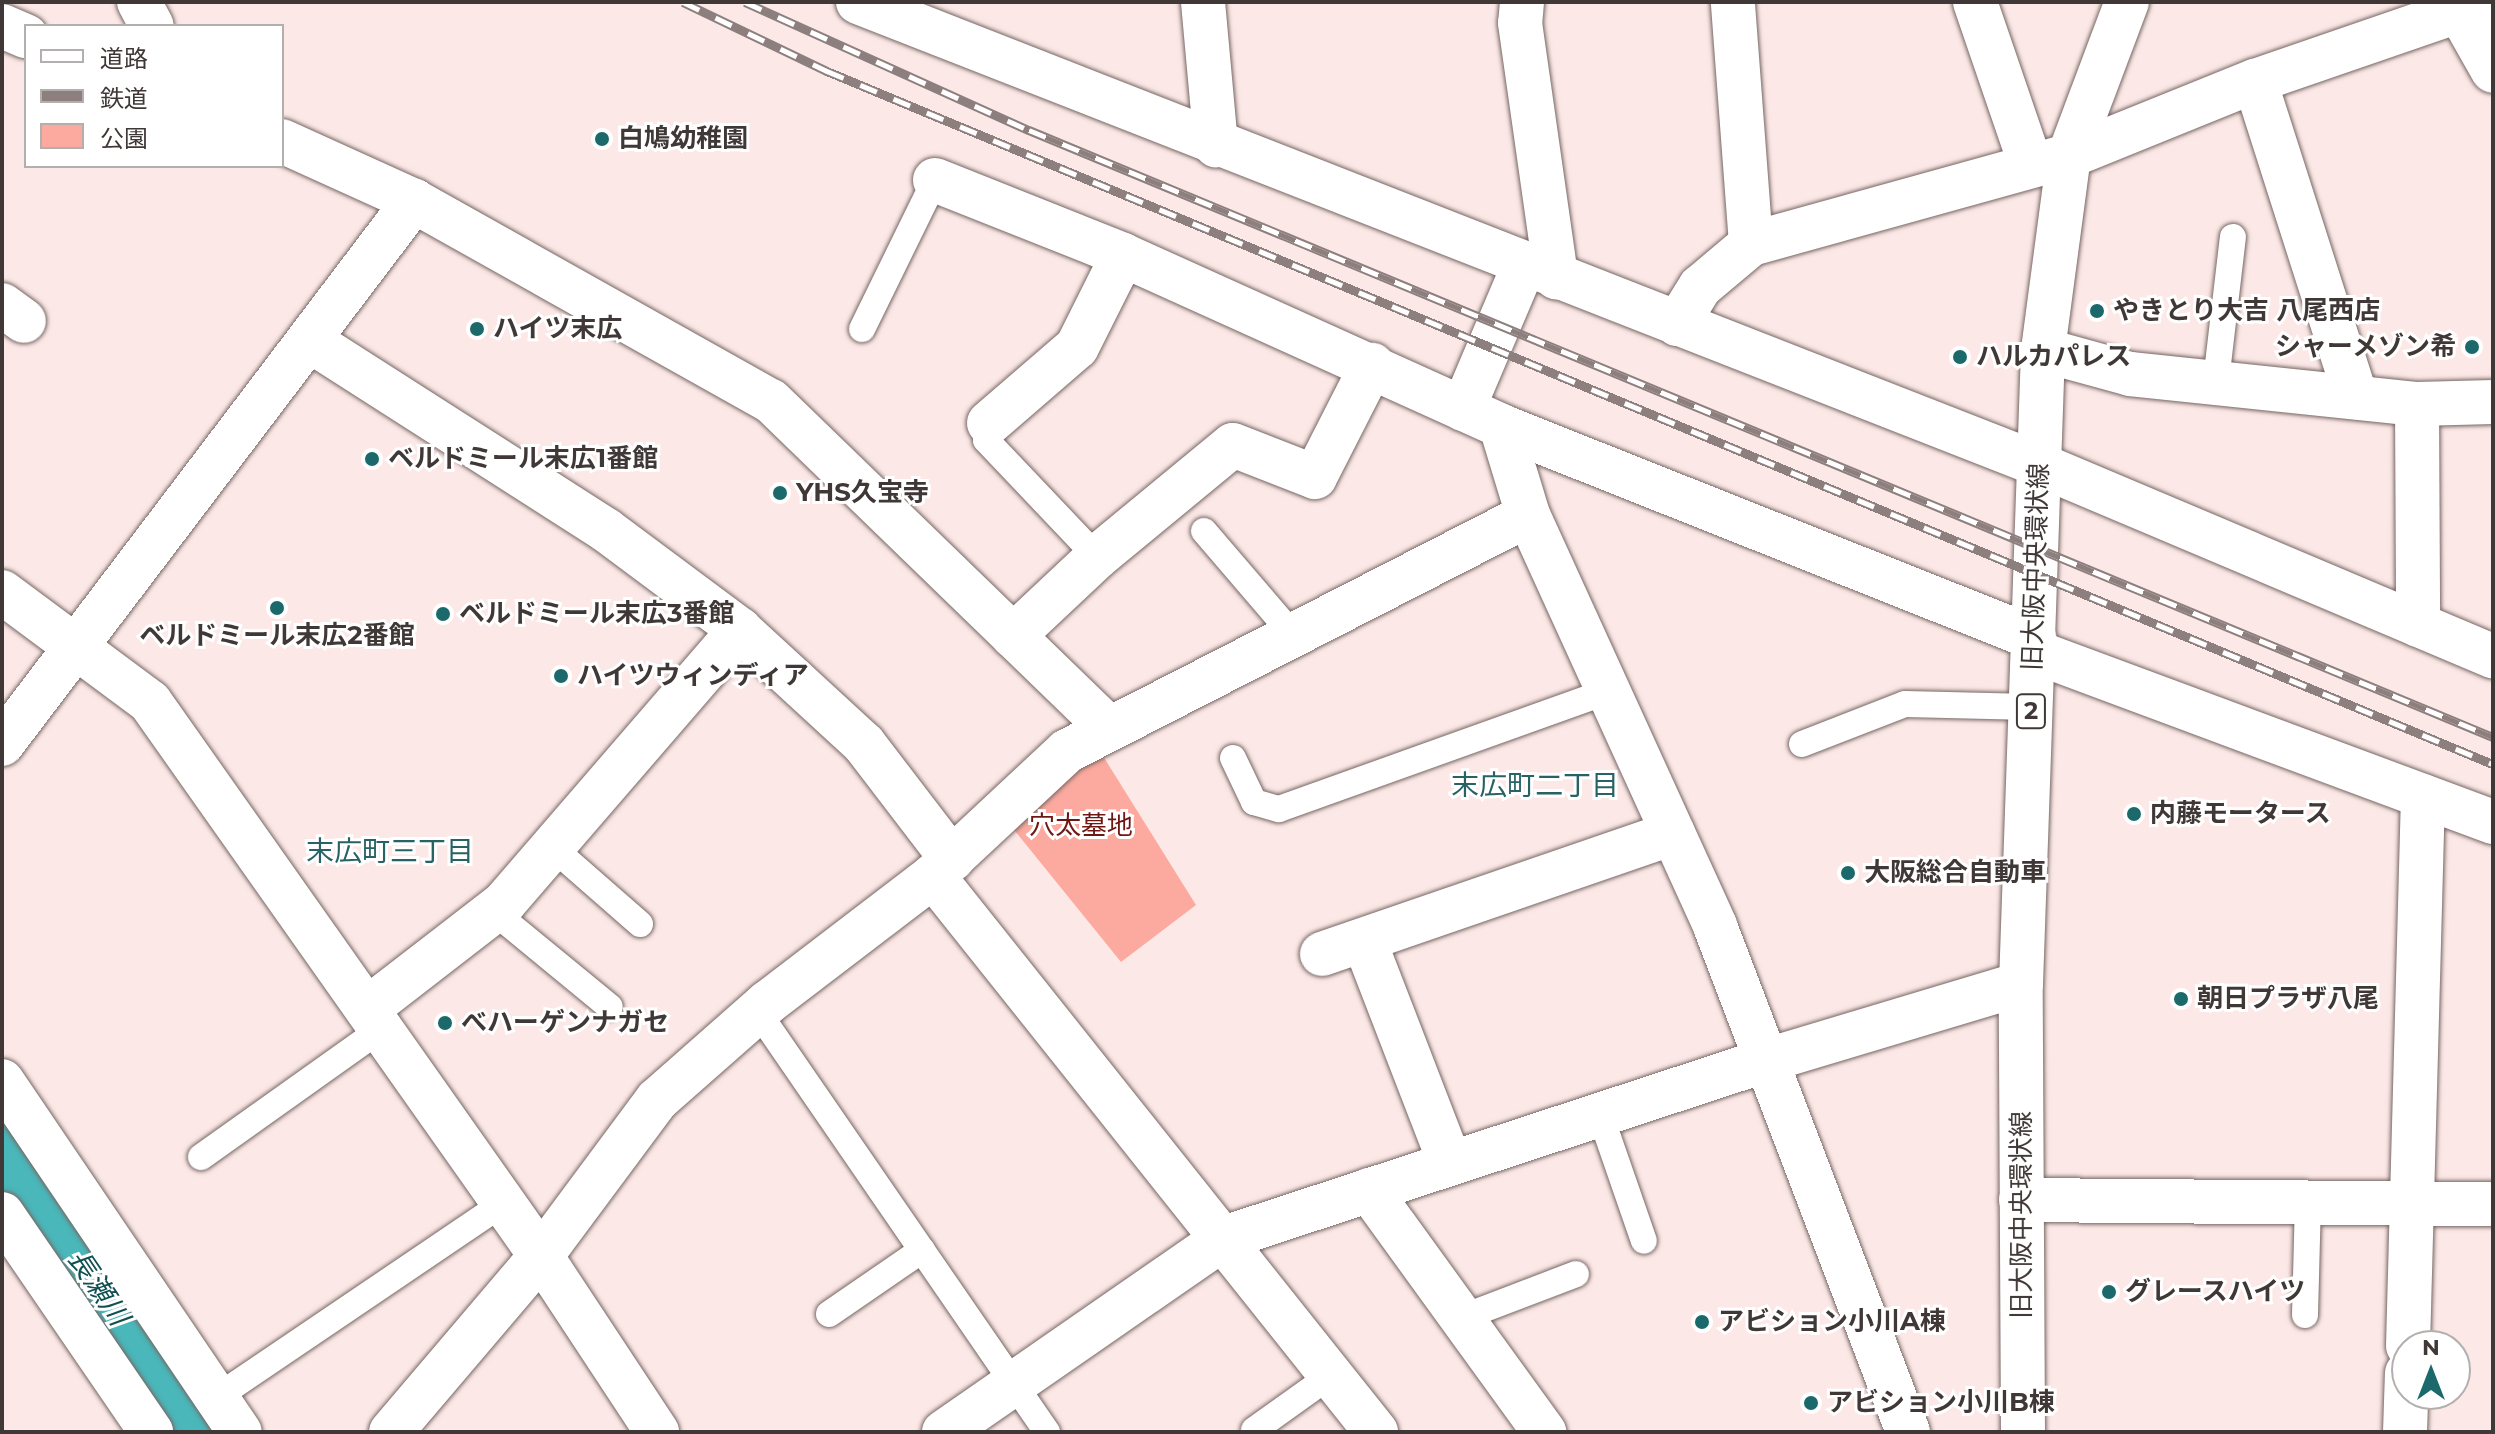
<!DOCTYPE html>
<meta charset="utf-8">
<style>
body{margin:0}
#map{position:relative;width:2495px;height:1434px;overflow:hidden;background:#fce9e7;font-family:Montserrat,"Noto Sans JP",sans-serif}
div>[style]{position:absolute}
.green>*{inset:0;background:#fcaa9f}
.river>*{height:80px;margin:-40px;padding:0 40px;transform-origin:40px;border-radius:40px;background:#4ab7ba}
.roads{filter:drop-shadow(0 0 2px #766663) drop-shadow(0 0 2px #766663)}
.lane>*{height:26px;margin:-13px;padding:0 13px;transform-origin:13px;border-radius:13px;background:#fff}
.street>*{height:44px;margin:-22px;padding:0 22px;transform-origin:22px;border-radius:22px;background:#fff}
.secondary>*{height:44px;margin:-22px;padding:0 22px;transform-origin:22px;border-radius:22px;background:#fff}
.primary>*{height:44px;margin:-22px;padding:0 22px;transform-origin:22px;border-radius:22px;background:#fff}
.rail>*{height:9px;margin-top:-4.5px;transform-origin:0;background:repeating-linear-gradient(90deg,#fff 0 18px,#8c7f7e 0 36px);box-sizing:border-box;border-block:2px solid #8c7f7e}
.dots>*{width:22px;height:22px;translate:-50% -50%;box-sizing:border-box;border:4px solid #fff;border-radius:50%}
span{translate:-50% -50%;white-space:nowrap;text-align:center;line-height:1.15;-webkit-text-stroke:6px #fff;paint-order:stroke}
.shield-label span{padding:2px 6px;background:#fff;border:2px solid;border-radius:6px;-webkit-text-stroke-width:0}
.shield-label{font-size:24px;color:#403837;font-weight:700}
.poi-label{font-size:26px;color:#403837;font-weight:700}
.left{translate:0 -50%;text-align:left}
.right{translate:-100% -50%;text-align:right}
.street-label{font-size:26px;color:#403837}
.park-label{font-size:26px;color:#6f1713}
.neighbourhood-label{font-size:28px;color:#286264}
.water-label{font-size:28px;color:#105052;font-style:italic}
.frame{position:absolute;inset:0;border:4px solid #403837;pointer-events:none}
.legend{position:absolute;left:24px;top:24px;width:260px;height:144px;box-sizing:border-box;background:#fff;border:2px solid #b3afaf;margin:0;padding:10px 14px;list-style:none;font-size:24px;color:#403837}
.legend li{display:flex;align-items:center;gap:16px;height:40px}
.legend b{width:40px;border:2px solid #b3afaf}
.north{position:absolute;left:2391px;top:1330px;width:80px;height:80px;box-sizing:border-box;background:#fff;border:2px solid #b3afaf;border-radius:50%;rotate:0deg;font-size:22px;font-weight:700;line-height:32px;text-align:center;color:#403837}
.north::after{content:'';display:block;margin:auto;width:28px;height:36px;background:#1c696c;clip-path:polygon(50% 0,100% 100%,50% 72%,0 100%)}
</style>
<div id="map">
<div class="green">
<i style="clip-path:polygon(1098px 748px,1196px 905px,1121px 962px,1006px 820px)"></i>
</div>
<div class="river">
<i style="left:2px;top:1142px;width:349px;rotate:56.1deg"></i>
</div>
<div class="roads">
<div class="lane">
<i style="left:862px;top:329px;width:166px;rotate:-63.9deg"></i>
<i style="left:2216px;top:381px;width:145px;rotate:-83.3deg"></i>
<i style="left:989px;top:423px;width:17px;rotate:100deg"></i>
<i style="left:986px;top:440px;width:161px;rotate:46.5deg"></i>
<i style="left:1204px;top:531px;width:137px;rotate:49.4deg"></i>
<i style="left:1802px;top:744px;width:110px;rotate:-21.2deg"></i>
<i style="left:1905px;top:704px;width:126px;rotate:1.4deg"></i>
<i style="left:1233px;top:758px;width:49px;rotate:64.5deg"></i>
<i style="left:1254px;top:802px;width:26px;rotate:16deg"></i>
<i style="left:1279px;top:809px;width:350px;rotate:-19.7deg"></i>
<i style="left:552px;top:847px;width:117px;rotate:41.2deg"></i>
<i style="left:493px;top:911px;width:151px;rotate:39.4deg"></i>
<i style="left:758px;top:1012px;width:510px;rotate:55.47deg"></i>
<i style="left:1600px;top:1114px;width:134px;rotate:70.9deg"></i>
<i style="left:201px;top:1157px;width:221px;rotate:-35.4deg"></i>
<i style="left:829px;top:1314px;width:113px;rotate:-34.5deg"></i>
<i style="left:2305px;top:1315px;width:112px;rotate:-88.5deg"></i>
<i style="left:1461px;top:1318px;width:123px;rotate:-20.9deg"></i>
<i style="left:217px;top:1397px;width:346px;rotate:-34.1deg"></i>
<i style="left:1254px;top:1430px;width:95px;rotate:-35.5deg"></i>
</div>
<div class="street">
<i style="left:139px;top:2px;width:27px;rotate:62deg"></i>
<i style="left:858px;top:2px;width:1269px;rotate:21.39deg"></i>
<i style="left:1203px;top:2px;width:144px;rotate:84.8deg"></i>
<i style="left:1522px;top:2px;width:21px;rotate:95deg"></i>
<i style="left:1520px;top:23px;width:257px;rotate:81.9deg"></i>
<i style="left:1975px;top:2px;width:173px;rotate:71.1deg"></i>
<i style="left:2454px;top:2px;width:79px;rotate:60.5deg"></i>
<i style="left:2px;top:26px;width:26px;rotate:23deg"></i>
<i style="left:2255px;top:81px;width:332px;rotate:72.3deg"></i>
<i style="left:282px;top:141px;width:145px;rotate:24.4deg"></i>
<i style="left:414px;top:201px;width:409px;rotate:29.3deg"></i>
<i style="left:771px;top:401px;width:471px;rotate:44.1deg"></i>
<i style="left:935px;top:180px;width:202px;rotate:21.7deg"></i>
<i style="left:1123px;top:255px;width:415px;rotate:24.3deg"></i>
<i style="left:1501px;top:426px;width:574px;rotate:21.69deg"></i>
<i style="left:1751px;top:244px;width:330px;rotate:-15.5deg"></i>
<i style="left:2069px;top:156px;width:201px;rotate:-22deg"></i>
<i style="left:2255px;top:81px;width:212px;rotate:-19deg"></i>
<i style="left:2455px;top:12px;width:38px;rotate:-3deg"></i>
<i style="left:2px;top:305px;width:27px;rotate:36deg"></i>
<i style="left:1677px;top:324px;width:44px;rotate:-58.1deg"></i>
<i style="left:1700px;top:287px;width:67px;rotate:-40.1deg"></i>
<i style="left:1751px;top:244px;width:243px;rotate:-94.3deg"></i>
<i style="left:309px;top:340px;width:353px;rotate:32.6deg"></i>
<i style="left:606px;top:530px;width:167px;rotate:36.7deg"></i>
<i style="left:740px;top:630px;width:168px;rotate:42.6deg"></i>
<i style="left:864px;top:744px;width:145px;rotate:52.6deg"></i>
<i style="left:2043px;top:350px;width:90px;rotate:15.4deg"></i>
<i style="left:2130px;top:374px;width:289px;rotate:6deg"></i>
<i style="left:2417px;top:404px;width:76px;rotate:-1.5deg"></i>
<i style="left:2417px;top:404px;width:221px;rotate:89.7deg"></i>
<i style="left:1463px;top:409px;width:156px;rotate:-67deg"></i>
<i style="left:989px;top:423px;width:116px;rotate:-40.8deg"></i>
<i style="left:1077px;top:347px;width:103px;rotate:-63.4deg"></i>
<i style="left:1501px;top:426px;width:93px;rotate:73.1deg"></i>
<i style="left:2px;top:592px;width:184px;rotate:36.6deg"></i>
<i style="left:150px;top:702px;width:678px;rotate:54.79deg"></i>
<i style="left:541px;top:1256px;width:211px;rotate:56.6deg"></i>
<i style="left:1013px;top:636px;width:115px;rotate:-43.2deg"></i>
<i style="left:1097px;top:557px;width:176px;rotate:-39.5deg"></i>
<i style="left:1233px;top:445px;width:88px;rotate:21.3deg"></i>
<i style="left:1315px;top:477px;width:126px;rotate:-63deg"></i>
<i style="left:2033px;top:651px;width:491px;rotate:20.4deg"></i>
<i style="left:2px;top:744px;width:682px;rotate:-52.81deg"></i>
<i style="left:933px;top:876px;width:711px;rotate:51.45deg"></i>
<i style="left:1364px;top:940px;width:239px;rotate:68.9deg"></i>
<i style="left:1322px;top:954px;width:371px;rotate:-19deg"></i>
<i style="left:367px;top:1009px;width:173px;rotate:-37.7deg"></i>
<i style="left:504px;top:903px;width:361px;rotate:-49.2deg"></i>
<i style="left:2px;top:1081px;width:424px;rotate:55.9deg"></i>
<i style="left:1369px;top:1190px;width:299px;rotate:54.1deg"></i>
<i style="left:2021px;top:1200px;width:472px;rotate:0.5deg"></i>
<i style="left:2px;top:1214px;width:264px;rotate:55.6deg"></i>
<i style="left:2408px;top:1346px;width:550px;rotate:-88.44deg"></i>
<i style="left:391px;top:1432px;width:231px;rotate:-49.6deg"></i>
<i style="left:541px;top:1256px;width:194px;rotate:-53.4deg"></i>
<i style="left:657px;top:1100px;width:147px;rotate:-41.4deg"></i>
<i style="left:767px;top:1003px;width:209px;rotate:-37.4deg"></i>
<i style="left:933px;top:876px;width:183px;rotate:-43deg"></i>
<i style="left:1067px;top:751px;width:518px;rotate:-27.11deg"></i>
<i style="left:1528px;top:515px;width:452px;rotate:65.5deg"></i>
<i style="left:1715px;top:926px;width:542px;rotate:69.12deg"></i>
<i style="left:944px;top:1432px;width:341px;rotate:-34.7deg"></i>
<i style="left:1224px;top:1238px;width:568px;rotate:-18.15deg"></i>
<i style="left:1764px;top:1061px;width:268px;rotate:-16.7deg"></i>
<i style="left:2405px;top:1432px;width:59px;rotate:-88.1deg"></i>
</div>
<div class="secondary">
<i style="left:2040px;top:465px;width:492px;rotate:22.9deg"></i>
</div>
<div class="primary">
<i style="left:2023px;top:1432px;width:448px;rotate:-90.3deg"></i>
<i style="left:2021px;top:984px;width:634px;rotate:-88.01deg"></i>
<i style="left:2043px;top:350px;width:196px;rotate:-82.4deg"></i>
<i style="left:2069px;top:156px;width:165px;rotate:-69.4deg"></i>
</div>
</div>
<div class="rail">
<i style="left:683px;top:2px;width:160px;rotate:25.6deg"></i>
<i style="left:827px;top:71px;width:1804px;rotate:22.59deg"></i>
<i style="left:745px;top:2px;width:312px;rotate:24.3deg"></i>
<i style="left:1029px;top:130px;width:1585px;rotate:22.52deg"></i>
</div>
<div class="dots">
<i style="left:602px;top:139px;background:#1c696c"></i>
<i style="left:2097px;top:311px;background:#1c696c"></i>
<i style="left:477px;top:329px;background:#1c696c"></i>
<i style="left:2472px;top:347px;background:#1c696c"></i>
<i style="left:1960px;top:357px;background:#1c696c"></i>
<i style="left:372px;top:459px;background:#1c696c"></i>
<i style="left:780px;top:493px;background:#1c696c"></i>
<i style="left:277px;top:608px;background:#1c696c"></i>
<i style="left:443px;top:614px;background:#1c696c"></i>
<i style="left:561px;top:676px;background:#1c696c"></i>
<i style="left:2134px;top:814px;background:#1c696c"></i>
<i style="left:1848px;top:873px;background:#1c696c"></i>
<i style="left:2181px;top:999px;background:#1c696c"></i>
<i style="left:445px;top:1023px;background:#1c696c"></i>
<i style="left:2109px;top:1292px;background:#1c696c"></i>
<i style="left:1702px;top:1322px;background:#1c696c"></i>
<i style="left:1811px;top:1403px;background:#1c696c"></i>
</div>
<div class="shield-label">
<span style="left:2031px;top:711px">2</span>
</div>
<div class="poi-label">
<span class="left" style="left:618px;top:139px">白鳩幼稚園</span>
<span class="left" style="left:2113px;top:311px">やきとり大吉 八尾西店</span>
<span class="left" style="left:493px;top:329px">ハイツ末広</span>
<span class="right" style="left:2456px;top:347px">シャーメゾン希</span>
<span class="left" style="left:1976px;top:357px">ハルカパレス</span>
<span class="left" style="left:388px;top:459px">ベルドミール末広1番館</span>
<span class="left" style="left:796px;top:493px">YHS久宝寺</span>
<span class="left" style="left:459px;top:614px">ベルドミール末広3番館</span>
<span style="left:277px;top:636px">ベルドミール末広2番館</span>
<span class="left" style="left:577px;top:676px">ハイツウィンディア</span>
<span class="left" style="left:2150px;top:814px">内藤モータース</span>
<span class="left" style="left:1864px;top:873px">大阪総合自動車</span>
<span class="left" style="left:2197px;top:999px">朝日プラザ八尾</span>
<span class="left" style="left:461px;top:1023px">べハーゲンナガセ</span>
<span class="left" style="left:2125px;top:1292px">グレースハイツ</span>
<span class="left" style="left:1718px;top:1322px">アビション小川A棟</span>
<span class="left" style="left:1827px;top:1403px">アビション小川B棟</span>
</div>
<div class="street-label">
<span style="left:2036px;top:567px;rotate:-88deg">旧大阪中央環状線</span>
<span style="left:2022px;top:1215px;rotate:-90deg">旧大阪中央環状線</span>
</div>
<div class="park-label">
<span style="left:1081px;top:826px">穴太墓地</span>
</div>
<div class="neighbourhood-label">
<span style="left:1535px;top:785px">末広町二丁目</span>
<span style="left:390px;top:851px">末広町三丁目</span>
</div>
<div class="water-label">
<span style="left:99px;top:1287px;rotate:56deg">長瀬川</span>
</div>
<div class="frame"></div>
<ul class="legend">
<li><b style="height:10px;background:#fff"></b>道路</li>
<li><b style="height:10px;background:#8c7f7e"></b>鉄道</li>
<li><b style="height:22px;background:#fcaa9f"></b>公園</li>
</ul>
<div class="north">N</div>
</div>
